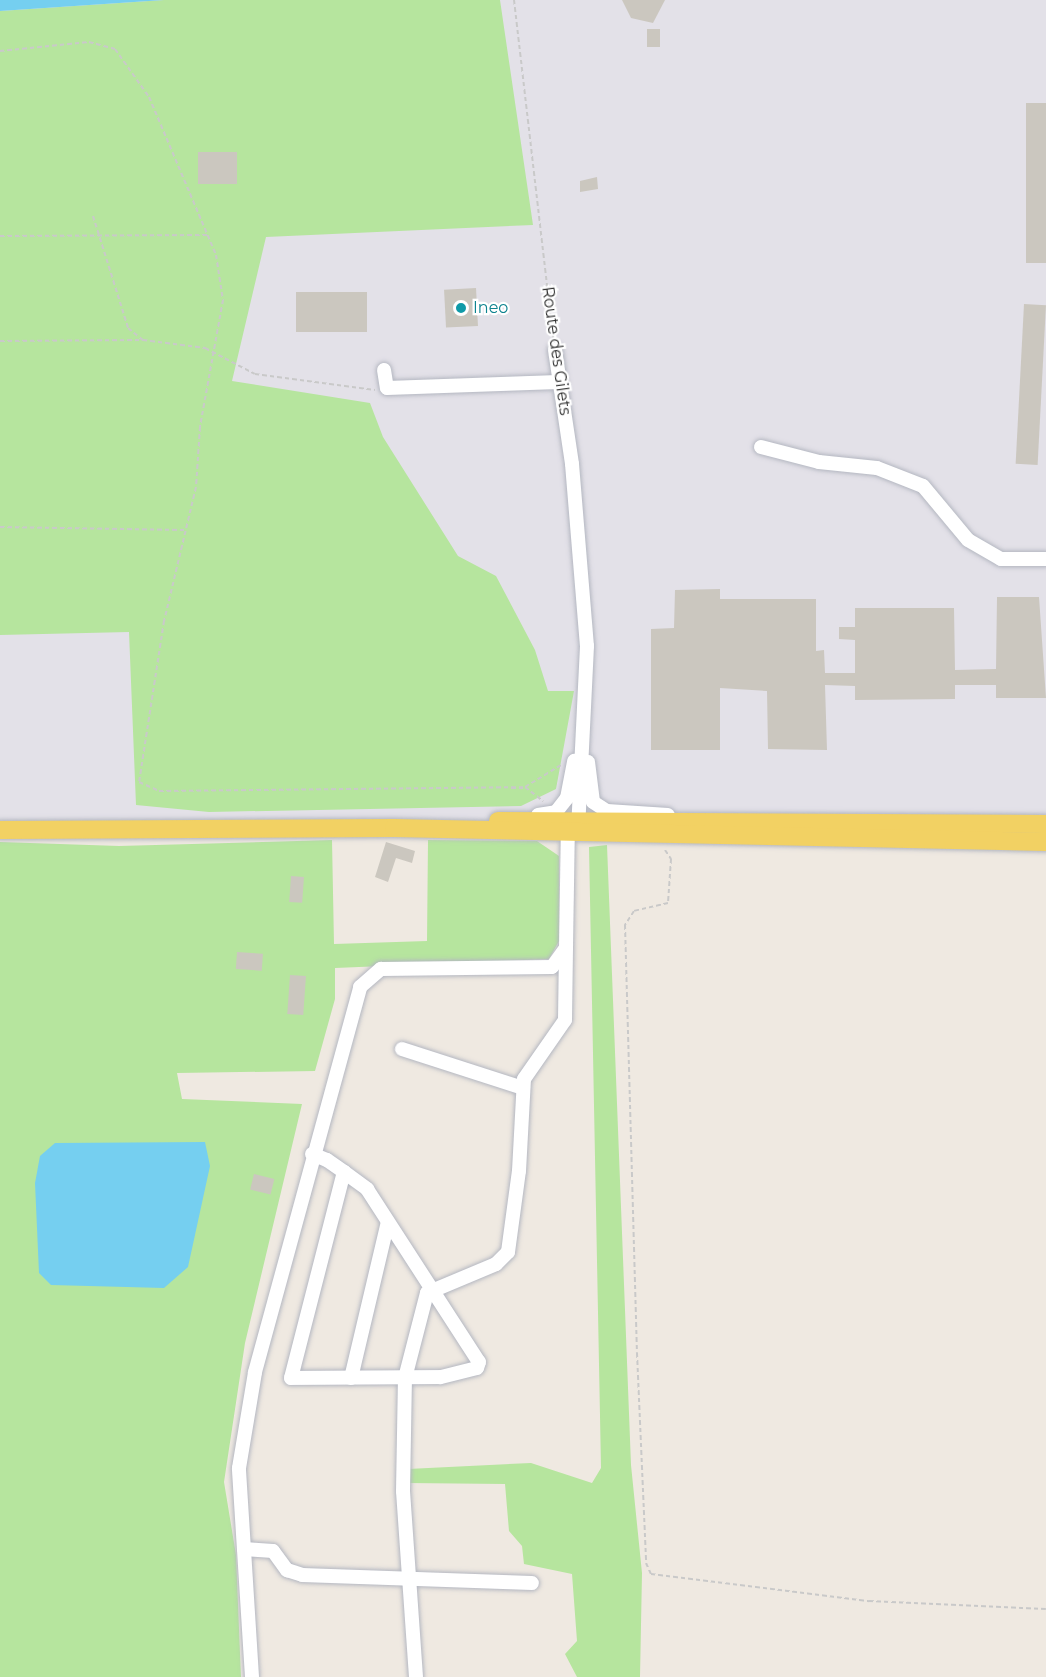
<!DOCTYPE html>
<style>
body{margin:0}
#map{position:relative;width:1046px;height:1677px;overflow:hidden;background:#efe9e1;font-family:Montserrat,sans-serif}
div>[style]{position:absolute}
.industrial>*{inset:0;background:#e3e1e8}
.green>*{inset:0;background:#b6e59e}
.water>*{inset:0;background:#75cff0}
.building>*{inset:0;background:#cbc7bf;transform-origin:0 0}
.path>*{height:2px;margin-top:-1px;transform-origin:0;background:repeating-linear-gradient(90deg,#c9c9c9 0 4.5px,transparent 0 7.5px)}
.roads{filter:drop-shadow(0 0 2px #b4b7c1) drop-shadow(0 0 2px #b4b7c1)}
.minor>*{height:14px;margin:-7px;padding:0 7px;transform-origin:7px;border-radius:7px;background:#fff}
.major>*{height:18px;margin:-9px;padding:0 9px;transform-origin:9px;border-radius:9px;background:#f2d163}
.dots>*{width:16px;height:16px;translate:-50% -50%;box-sizing:border-box;border:3px solid #fff;border-radius:50%}
span{translate:-50% -50%;white-space:nowrap;text-align:center;line-height:1.15;-webkit-text-stroke:4.5px #fff;paint-order:stroke}
.culture-label{font-size:16px;color:#0d838f}
.left{translate:0 -50%;text-align:left}
.street-label{font-size:16px;color:#2e2e2e}
</style>
<div id="map">
<div class="industrial">
<i style="clip-path:polygon(164px 0,1046px 0,1046px 824px,0 826px,0 11px)"></i>
</div>
<div class="green">
<i style="clip-path:polygon(164px 0,500px 0,533px 225px,266px 237px,232px 381px,370px 403px,383px 437px,458px 556px,496px 576px,535px 650px,548px 691px,574px 691px,556px 789px,521px 806px,209px 812px,136px 805px,129px 632px,0 635px,0 11px)"></i>
<i style="clip-path:polygon(332px 840px,334px 944px,427px 941px,428px 840px,537px 841px,559px 856px,559px 941px,549px 959px,335px 968px,335px 999px,315px 1071px,177px 1073px,182px 1099px,302px 1104px,245px 1343px,224px 1482px,236px 1555px,241px 1677px,0 1677px,0 842px,119px 846px)"></i>
<i style="clip-path:polygon(607px 845px,631px 1465px,642px 1573px,640px 1677px,577px 1677px,565px 1654px,577px 1641px,572px 1574px,524px 1564px,522px 1546px,509px 1531px,505px 1484px,407px 1483px,408px 1469px,531px 1463px,592px 1483px,601px 1468px,589px 847px)"></i>
</div>
<div class="water">
<i style="clip-path:polygon(0 0,164px 0,0 11px)"></i>
<i style="clip-path:polygon(205px 1142px,210px 1166px,188px 1267px,164px 1288px,51px 1285px,39px 1273px,35px 1183px,40px 1156px,55px 1143px)"></i>
</div>
<div class="building">
<i style="clip-path:polygon(622px 0,665px 0,653px 23px,631px 18px)"></i>
<i style="left:647px;top:29px;width:13px;height:18px"></i>
<i style="left:1026px;top:103px;width:20px;height:160px"></i>
<i style="left:198px;top:152px;width:39px;height:32px"></i>
<i style="clip-path:polygon(597px 177px,598px 189px,580px 192px,580px 181px)"></i>
<i style="left:476px;top:288px;width:38px;height:32px;rotate:87deg"></i>
<i style="left:367px;top:292px;width:40px;height:71px;rotate:90deg"></i>
<i style="left:1024px;top:304px;width:22px;height:160px;rotate:3deg"></i>
<i style="clip-path:polygon(720px 589px,720px 599px,816px 599px,816px 651px,824px 650px,825px 673px,855px 673px,855px 640px,839px 639px,839px 627px,855px 627px,855px 608px,954px 608px,955px 670px,996px 669px,997px 597px,1039px 597px,1046px 698px,996px 698px,996px 685px,955px 685px,955px 699px,855px 700px,855px 686px,825px 685px,827px 750px,768px 749px,767px 691px,720px 688px,720px 750px,651px 750px,651px 629px,674px 628px,675px 590px)"></i>
<i style="clip-path:polygon(386px 842px,415px 851px,412px 863px,396px 858px,388px 882px,375px 877px)"></i>
<i style="left:291px;top:876px;width:13px;height:26px;rotate:4deg"></i>
<i style="left:237px;top:952px;width:26px;height:17px;rotate:4deg"></i>
<i style="left:290px;top:975px;width:16px;height:39px;rotate:4deg"></i>
<i style="left:254px;top:1174px;width:21px;height:16px;rotate:14deg"></i>
</div>
<div class="path">
<i style="left:514px;top:0;width:340px;rotate:83.4deg"></i>
<i style="left:0;top:51px;width:89px;rotate:-5.8deg"></i>
<i style="left:89px;top:42px;width:27px;rotate:15deg"></i>
<i style="left:115px;top:49px;width:59px;rotate:54.7deg"></i>
<i style="left:149px;top:97px;width:172px;rotate:67deg"></i>
<i style="left:216px;top:255px;width:46px;rotate:81.2deg"></i>
<i style="left:223px;top:300px;width:129px;rotate:100.3deg"></i>
<i style="left:200px;top:427px;width:60px;rotate:93.8deg"></i>
<i style="left:196px;top:487px;width:138px;rotate:103.4deg"></i>
<i style="left:164px;top:621px;width:163px;rotate:98.8deg"></i>
<i style="left:139px;top:782px;width:22px;rotate:24deg"></i>
<i style="left:159px;top:791px;width:366px;rotate:-0.6deg"></i>
<i style="left:525px;top:787px;width:23px;rotate:38deg"></i>
<i style="left:93px;top:216px;width:117px;rotate:72.6deg"></i>
<i style="left:128px;top:328px;width:19px;rotate:39deg"></i>
<i style="left:0;top:236px;width:210px;rotate:-0.3deg"></i>
<i style="left:0;top:341px;width:143px;rotate:-0.4deg"></i>
<i style="left:143px;top:340px;width:63px;rotate:7.4deg"></i>
<i style="left:205px;top:348px;width:56px;rotate:27.5deg"></i>
<i style="left:255px;top:374px;width:121px;rotate:7.6deg"></i>
<i style="left:0;top:527px;width:184px;rotate:0.9deg"></i>
<i style="left:525px;top:787px;width:42px;rotate:-31.4deg"></i>
<i style="left:665px;top:850px;width:11px;rotate:56deg"></i>
<i style="left:671px;top:859px;width:44px;rotate:93.9deg"></i>
<i style="left:668px;top:903px;width:35px;rotate:167deg"></i>
<i style="left:634px;top:911px;width:17px;rotate:123deg"></i>
<i style="left:625px;top:925px;width:428px;rotate:88.4deg"></i>
<i style="left:637px;top:1353px;width:210px;rotate:87.5deg"></i>
<i style="left:646px;top:1563px;width:12px;rotate:66deg"></i>
<i style="left:651px;top:1574px;width:220px;rotate:7.1deg"></i>
<i style="left:869px;top:1601px;width:177px;rotate:2.6deg"></i>
</div>
<div class="roads">
<div class="minor">
<i style="left:555px;top:350px;width:115px;rotate:81.5deg"></i>
<i style="left:572px;top:464px;width:183px;rotate:85.3deg"></i>
<i style="left:587px;top:646px;width:183px;rotate:92.8deg"></i>
<i style="left:384px;top:370px;width:18px;rotate:81deg"></i>
<i style="left:387px;top:388px;width:171px;rotate:-2deg"></i>
<i style="left:761px;top:447px;width:60px;rotate:14.5deg"></i>
<i style="left:819px;top:462px;width:58px;rotate:5.9deg"></i>
<i style="left:877px;top:468px;width:49px;rotate:21.4deg"></i>
<i style="left:923px;top:486px;width:70px;rotate:50.2deg"></i>
<i style="left:968px;top:540px;width:38px;rotate:30deg"></i>
<i style="left:1001px;top:559px;width:45px"></i>
<i style="left:588px;top:762px;width:40px;rotate:82.9deg"></i>
<i style="left:593px;top:802px;width:17px;rotate:33deg"></i>
<i style="left:607px;top:811px;width:61px;rotate:3.8deg"></i>
<i style="left:538px;top:815px;width:18px;rotate:-9deg"></i>
<i style="left:556px;top:812px;width:18px;rotate:-52deg"></i>
<i style="left:567px;top:798px;width:38px;rotate:-79deg"></i>
<i style="left:402px;top:1049px;width:127px;rotate:17.9deg"></i>
<i style="left:312px;top:1154px;width:16px;rotate:22deg"></i>
<i style="left:327px;top:1160px;width:21px;rotate:35deg"></i>
<i style="left:344px;top:1172px;width:29px;rotate:36deg"></i>
<i style="left:367px;top:1189px;width:206px;rotate:57.1deg"></i>
<i style="left:479px;top:1362px;width:6px;rotate:108deg"></i>
<i style="left:477px;top:1368px;width:38px;rotate:166deg"></i>
<i style="left:440px;top:1377px;width:149px;rotate:179.6deg"></i>
<i style="left:291px;top:1378px;width:213px;rotate:-75.6deg"></i>
<i style="left:351px;top:1378px;width:160px;rotate:-76.7deg"></i>
<i style="left:244px;top:1549px;width:29px;rotate:4deg"></i>
<i style="left:273px;top:1551px;width:24px;rotate:54deg"></i>
<i style="left:287px;top:1570px;width:16px;rotate:18deg"></i>
<i style="left:302px;top:1575px;width:230px;rotate:2deg"></i>
<i style="left:252px;top:1677px;width:209px;rotate:-93.6deg"></i>
<i style="left:239px;top:1468px;width:97px;rotate:-80.5deg"></i>
<i style="left:255px;top:1372px;width:399px;rotate:-74.7deg"></i>
<i style="left:360px;top:987px;width:28px;rotate:-41deg"></i>
<i style="left:381px;top:969px;width:171px;rotate:-0.7deg"></i>
<i style="left:552px;top:967px;width:24px;rotate:-54deg"></i>
<i style="left:566px;top:948px;width:125px;rotate:-89.1deg"></i>
<i style="left:416px;top:1677px;width:186px;rotate:-94deg"></i>
<i style="left:403px;top:1491px;width:113px;rotate:-89deg"></i>
<i style="left:405px;top:1378px;width:88px;rotate:-75.5deg"></i>
<i style="left:427px;top:1293px;width:75px;rotate:-22.8deg"></i>
<i style="left:496px;top:1264px;width:17px;rotate:-45deg"></i>
<i style="left:508px;top:1252px;width:82px;rotate:-82.3deg"></i>
<i style="left:519px;top:1171px;width:92px;rotate:-86.9deg"></i>
<i style="left:524px;top:1079px;width:72px;rotate:-55.2deg"></i>
<i style="left:565px;top:1020px;width:72px;rotate:-89.2deg"></i>
</div>
<div class="major">
<i style="left:498px;top:821px;width:548px;rotate:0.31deg"></i>
<i style="left:0;top:830px;width:394px;rotate:-0.3deg"></i>
<i style="left:394px;top:828px;width:652px;rotate:1.23deg"></i>
</div>
</div>
<div class="dots">
<i style="left:461px;top:308px;background:#0f9aa8"></i>
</div>
<div class="culture-label">
<span class="left" style="left:473px;top:308px">Ineo</span>
</div>
<div class="street-label">
<span style="left:556px;top:351px;rotate:82deg">Route des Gilets</span>
</div>
</div>
